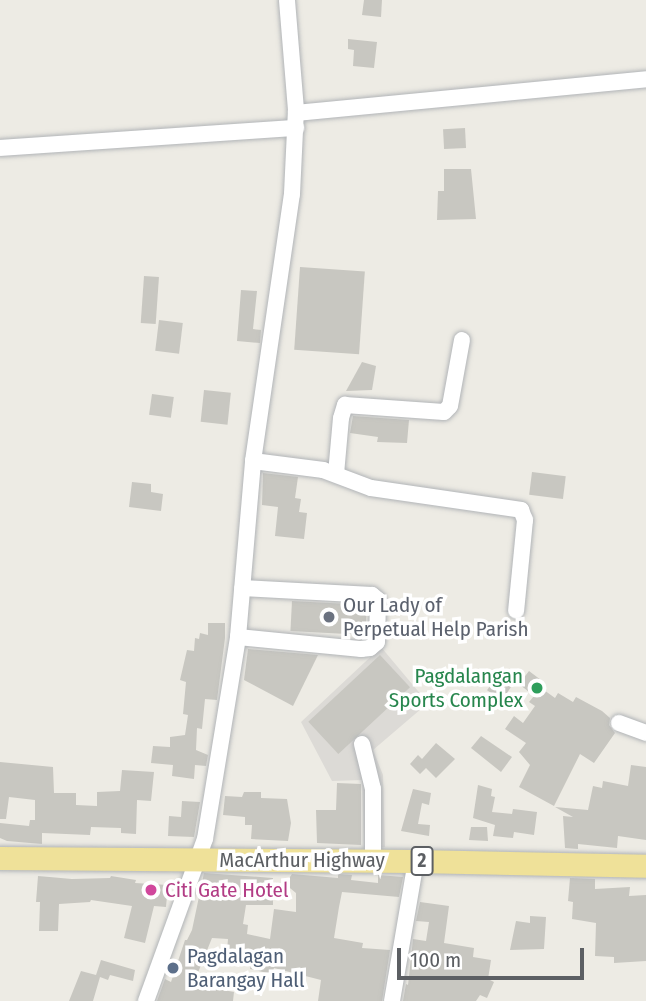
<!DOCTYPE html>
<style>
body{margin:0}
#map{position:relative;width:646px;height:1001px;overflow:hidden;background:#edebe4;font-family:"Fira Sans Condensed",sans-serif}
div>[style]{position:absolute}
.industrial>*{inset:0;background:#dcdad6}
.building>*{inset:0;background:#c8c7c1;transform-origin:0 0}
.roads{filter:drop-shadow(0 0 2px #b1b4b7) drop-shadow(0 0 2px #b1b4b7)}
.minor>*{height:16px;margin:-8px;padding:0 8px;transform-origin:8px;border-radius:8px;background:#fff}
.highway>*{height:23px;margin:-11.5px;padding:0 11.5px;transform-origin:11.5px;border-radius:11.5px;background:#efe199}
.dots>*{width:19px;height:19px;translate:-50% -50%;box-sizing:border-box;border:4px solid #fff;border-radius:50%}
span{translate:-50% -50%;white-space:nowrap;text-align:center;line-height:1.15;-webkit-text-stroke:7px #fff;paint-order:stroke}
.shield-label span{padding:2px 5px;background:#fff;border:2px solid;border-radius:5px;-webkit-text-stroke-width:0}
.shield-label{font-size:19px;color:#5c5f63;font-weight:700}
.worship-label{font-size:21px;color:#5b616d}
.left{translate:0 -50%;text-align:left}
.leisure-label{font-size:21px;color:#27864d}
.right{translate:-100% -50%;text-align:right}
.street-label{font-size:21px;color:#5c5f63}
.hotel-label{font-size:21px;color:#b23c85}
.service-label{font-size:21px;color:#4e5e75}
.scale{position:absolute;left:397px;top:948px;width:187px;height:32px;box-sizing:border-box;border:4px solid #5c5f63;border-top:0;padding-left:9px;font-size:21px;line-height:24px;white-space:nowrap;color:#5c5f63;-webkit-text-stroke:5px #fff;paint-order:stroke}
</style>
<div id="map">
<div class="industrial">
<i style="clip-path:polygon(381px 647px,428px 703px,373px 750px,383px 775px,385px 847px,364px 847px,362px 780px,332px 781px,301px 722px)"></i>
</div>
<div class="building">
<i style="clip-path:polygon(364px 0,382px 0,381px 17px,362px 15px)"></i>
<i style="clip-path:polygon(348px 39px,377px 42px,374px 68px,353px 66px,354px 50px,348px 49px)"></i>
<i style="left:465px;top:128px;width:20px;height:22px;rotate:87deg"></i>
<i style="clip-path:polygon(444px 169px,471px 169px,476px 219px,437px 220px,438px 191px,444px 191px)"></i>
<i style="left:300px;top:267px;width:65px;height:83px;rotate:4deg"></i>
<i style="left:144px;top:276px;width:15px;height:47px;rotate:4deg"></i>
<i style="clip-path:polygon(241px 290px,257px 291px,253px 329px,261px 330px,260px 343px,237px 341px)"></i>
<i style="left:159px;top:320px;width:24px;height:31px;rotate:7deg"></i>
<i style="clip-path:polygon(362px 362px,376px 366px,372px 390px,346px 391px)"></i>
<i style="left:204px;top:390px;width:27px;height:32px;rotate:6deg"></i>
<i style="left:152px;top:394px;width:22px;height:21px;rotate:8deg"></i>
<i style="clip-path:polygon(353px 416px,409px 420px,407px 443px,377px 442px,378px 437px,350px 433px)"></i>
<i style="left:532px;top:472px;width:34px;height:23px;rotate:7deg"></i>
<i style="clip-path:polygon(263px 473px,298px 477px,295px 498px,301px 499px,299px 512px,307px 513px,304px 539px,275px 536px,278px 507px,262px 505px)"></i>
<i style="clip-path:polygon(132px 482px,151px 484px,151px 492px,163px 494px,161px 511px,129px 507px)"></i>
<i style="left:292px;top:601px;width:75px;height:30px;rotate:3deg"></i>
<i style="clip-path:polygon(208px 623px,225px 623px,225px 638px,217px 700px,205px 699px,202px 729px,197px 728px,196px 750px,208px 755px,206px 766px,195px 765px,194px 779px,172px 776px,173px 765px,151px 763px,153px 746px,170px 747px,170px 737px,185px 735px,188px 715px,183px 714px,186px 682px,180px 680px,187px 650px,194px 651px,195px 638px,199px 639px,200px 633px,208px 635px)"></i>
<i style="clip-path:polygon(248px 649px,318px 655px,293px 706px,244px 680px)"></i>
<i style="left:380px;top:655px;width:44px;height:98px;rotate:47deg"></i>
<i style="clip-path:polygon(529px 671px,541px 680px,537px 685px,555px 698px,558px 693px,573px 702px,576px 697px,602px 711px,610px 718px,609px 725px,615px 733px,594px 763px,580px 754px,554px 806px,519px 787px,530px 765px,519px 752px,526px 743px,505px 729px,514px 716px,523px 723px,535px 706px,529px 702px,534px 696px,519px 684px)"></i>
<i style="left:496px;top:677px;width:18px;height:16px;rotate:34deg"></i>
<i style="clip-path:polygon(481px 736px,512px 757px,501px 772px,471px 748px)"></i>
<i style="clip-path:polygon(436px 743px,455px 759px,436px 778px,426px 768px,420px 774px,410px 764px,418px 755px,422px 759px)"></i>
<i style="clip-path:polygon(0 762px,53px 767px,54px 793px,76px 793px,76px 805px,97px 806px,97px 792px,120px 791px,122px 770px,154px 772px,151px 801px,137px 800px,136px 834px,121px 833px,121px 828px,91px 827px,90px 835px,42px 833px,42px 844px,7px 841px,0 838px,0 823px,29px 826px,30px 820px,35px 820px,35px 800px,9px 797px,6px 819px,0 819px)"></i>
<i style="clip-path:polygon(631px 765px,646px 767px,646px 840px,618px 836px,617px 848px,578px 844px,578px 849px,565px 848px,563px 816px,573px 817px,555px 807px,588px 810px,593px 786px,602px 788px,603px 781px,628px 786px)"></i>
<i style="clip-path:polygon(337px 783px,361px 784px,361px 845px,317px 843px,316px 810px,336px 810px)"></i>
<i style="clip-path:polygon(478px 785px,492px 789px,491px 796px,495px 797px,492px 812px,512px 814px,513px 809px,537px 812px,534px 835px,514px 832px,513px 838px,493px 836px,495px 825px,473px 818px)"></i>
<i style="clip-path:polygon(413px 789px,431px 793px,429px 805px,422px 803px,418px 824px,430px 825px,429px 836px,401px 831px)"></i>
<i style="clip-path:polygon(244px 792px,261px 792px,261px 798px,287px 799px,291px 823px,288px 841px,251px 839px,252px 825px,245px 825px,245px 817px,223px 815px,225px 796px,242px 797px)"></i>
<i style="clip-path:polygon(182px 801px,200px 802px,194px 837px,168px 836px,169px 816px,181px 817px)"></i>
<i style="clip-path:polygon(471px 827px,487px 827px,488px 841px,469px 840px)"></i>
<i style="clip-path:polygon(204px 873px,273px 878px,273px 905px,246px 905px,243px 924px,248px 925px,247px 934px,270px 939px,274px 909px,296px 912px,296px 893px,285px 884px,292px 874px,338px 878px,338px 874px,352px 875px,351px 880px,378px 883px,378px 875px,403px 877px,399px 897px,342px 892px,339px 907px,334px 938px,363px 943px,362px 948px,390px 950px,382px 1001px,318px 1001px,321px 980px,274px 968px,272px 974px,250px 969px,253px 955px,227px 951px,228px 939px,212px 938px,195px 980px,202px 986px,234px 992px,233px 1001px,157px 1001px,165px 979px,171px 982px,185px 940px,187px 940px,192px 930px)"></i>
<i style="clip-path:polygon(38px 876px,72px 879px,110px 878px,111px 876px,136px 880px,135px 883px,168px 885px,166px 907px,154px 906px,145px 943px,124px 938px,132px 906px,91px 900px,90px 902px,59px 904px,58px 931px,39px 931px,40px 902px,36px 902px)"></i>
<i style="clip-path:polygon(570px 878px,595px 879px,595px 889px,630px 887px,629px 896px,646px 895px,646px 961px,614px 963px,614px 957px,595px 956px,596px 923px,572px 919px,573px 902px,568px 901px)"></i>
<i style="clip-path:polygon(420px 902px,449px 906px,444px 943px,474px 948px,473px 957px,491px 960px,488px 979px,494px 982px,487px 998px,480px 995px,476px 1001px,403px 1001px,406px 984px,408px 985px,413px 939px,426px 941px,429px 922px,416px 921px)"></i>
<i style="clip-path:polygon(530px 916px,546px 917px,544px 949px,510px 950px,516px 921px,530px 923px)"></i>
<i style="clip-path:polygon(101px 960px,135px 970px,133px 981px,110px 975px,108px 980px,100px 977px,93px 1001px,69px 1001px,81px 971px,96px 975px)"></i>
</div>
<div class="roads">
<div class="minor">
<i style="left:296px;top:113px;width:352px;rotate:-5.5deg"></i>
<i style="left:0;top:148px;width:297px;rotate:-3.9deg"></i>
<i style="left:253px;top:461px;width:71px;rotate:7.3deg"></i>
<i style="left:323px;top:470px;width:51px;rotate:20.6deg"></i>
<i style="left:371px;top:488px;width:152px;rotate:8.3deg"></i>
<i style="left:521px;top:510px;width:11px;rotate:68deg"></i>
<i style="left:525px;top:520px;width:91px;rotate:95.6deg"></i>
<i style="left:336px;top:474px;width:56px;rotate:-84.9deg"></i>
<i style="left:341px;top:418px;width:14px;rotate:-73deg"></i>
<i style="left:345px;top:405px;width:99px;rotate:4deg"></i>
<i style="left:444px;top:412px;width:8px;rotate:-45deg"></i>
<i style="left:450px;top:406px;width:67px;rotate:-79.7deg"></i>
<i style="left:238px;top:637px;width:124px;rotate:5.6deg"></i>
<i style="left:361px;top:649px;width:9px;rotate:-6deg"></i>
<i style="left:370px;top:648px;width:9px;rotate:-41deg"></i>
<i style="left:377px;top:642px;width:42px;rotate:-88.6deg"></i>
<i style="left:378px;top:600px;width:8px;rotate:-140deg"></i>
<i style="left:372px;top:595px;width:130px;rotate:-176.9deg"></i>
<i style="left:619px;top:723px;width:29px;rotate:20deg"></i>
<i style="left:362px;top:744px;width:46px;rotate:76.3deg"></i>
<i style="left:373px;top:789px;width:71px;rotate:90deg"></i>
<i style="left:146px;top:1001px;width:172px;rotate:-70deg"></i>
<i style="left:205px;top:839px;width:205px;rotate:-80.7deg"></i>
<i style="left:238px;top:637px;width:177px;rotate:-85.1deg"></i>
<i style="left:253px;top:461px;width:270px;rotate:-81.7deg"></i>
<i style="left:292px;top:194px;width:84px;rotate:-87.3deg"></i>
<i style="left:296px;top:110px;width:110px;rotate:-94.7deg"></i>
<i style="left:392px;top:1001px;width:142px;rotate:-80.3deg"></i>
</div>
<div class="highway">
<i style="left:0;top:858px;width:416px;rotate:0.4deg"></i>
<i style="left:416px;top:861px;width:230px;rotate:1.2deg"></i>
</div>
</div>
<div class="dots">
<i style="left:329px;top:617px;background:#6b7280"></i>
<i style="left:537px;top:688px;background:#2e9e5b"></i>
<i style="left:151px;top:890px;background:#d1479c"></i>
<i style="left:173px;top:968px;background:#5c6f8a"></i>
</div>
<div class="shield-label">
<span style="left:422px;top:861px">2</span>
</div>
<div class="worship-label">
<span class="left" style="left:343px;top:617px">Our Lady of<br>Perpetual Help Parish</span>
</div>
<div class="leisure-label">
<span class="right" style="left:523px;top:688px">Pagdalangan<br>Sports Complex</span>
</div>
<div class="street-label">
<span style="left:302px;top:860px">MacArthur Highway</span>
</div>
<div class="hotel-label">
<span class="left" style="left:165px;top:890px">Citi Gate Hotel</span>
</div>
<div class="service-label">
<span class="left" style="left:187px;top:968px">Pagdalagan<br>Barangay Hall</span>
</div>
<div class="scale">100 m</div>
</div>
